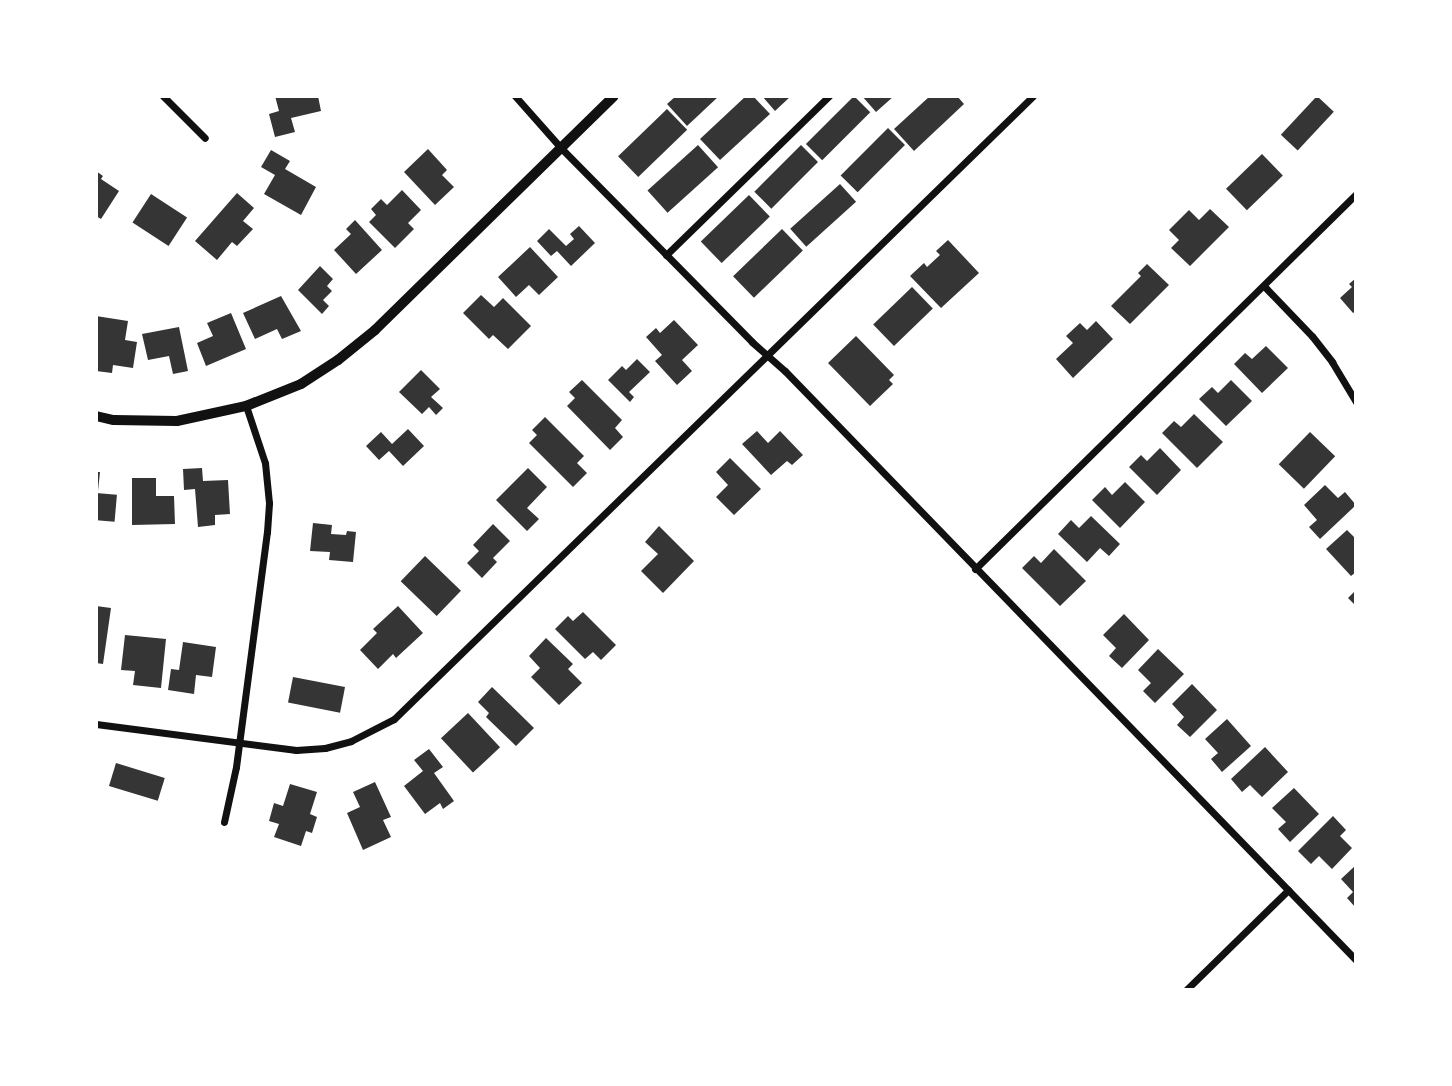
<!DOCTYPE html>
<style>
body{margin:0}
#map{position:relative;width:1452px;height:1086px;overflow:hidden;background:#fff;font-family:Ubuntu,sans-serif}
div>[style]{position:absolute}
.building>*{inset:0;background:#353535;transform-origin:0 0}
.minor>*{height:7px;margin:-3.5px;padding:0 3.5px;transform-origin:3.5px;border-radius:3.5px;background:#111}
.tertiary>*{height:10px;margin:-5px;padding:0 5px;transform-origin:5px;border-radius:5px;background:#111}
span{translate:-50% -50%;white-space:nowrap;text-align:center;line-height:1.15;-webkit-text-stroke:7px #fff;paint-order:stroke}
.frame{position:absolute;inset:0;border:98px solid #fff;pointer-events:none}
</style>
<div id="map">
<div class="building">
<i style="clip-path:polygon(275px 96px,318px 96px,321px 111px,291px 118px,295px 132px,275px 137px,269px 114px,279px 111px)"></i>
<i style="clip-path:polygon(676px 96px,719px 96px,687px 126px,667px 104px)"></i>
<i style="clip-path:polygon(746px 96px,753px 96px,770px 114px,720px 160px,700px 139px)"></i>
<i style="clip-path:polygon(762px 96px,791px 96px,775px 111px)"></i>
<i style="left:854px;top:96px;width:23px;height:68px;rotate:45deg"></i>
<i style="clip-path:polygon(862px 96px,894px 96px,876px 112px)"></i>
<i style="clip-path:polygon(930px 96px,957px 96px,964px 104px,914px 151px,894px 129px)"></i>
<i style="left:1317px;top:96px;width:23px;height:53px;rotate:43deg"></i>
<i style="left:667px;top:109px;width:29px;height:68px;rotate:46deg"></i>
<i style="left:888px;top:128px;width:24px;height:67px;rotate:45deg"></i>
<i style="left:698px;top:145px;width:30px;height:68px;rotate:48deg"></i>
<i style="left:801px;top:145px;width:24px;height:66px;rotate:45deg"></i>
<i style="clip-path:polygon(428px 149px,447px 170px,442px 175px,454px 187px,435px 205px,404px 172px)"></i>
<i style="clip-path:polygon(271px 150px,290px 161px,285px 169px,316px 187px,301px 215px,264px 194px,275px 175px,261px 167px)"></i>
<i style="left:1262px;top:154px;width:30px;height:50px;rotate:46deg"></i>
<i style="clip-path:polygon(96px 171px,103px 176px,101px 179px,119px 191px,101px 219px,96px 216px)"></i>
<i style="left:840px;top:184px;width:24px;height:67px;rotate:48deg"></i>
<i style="clip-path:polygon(402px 190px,421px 210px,408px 223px,414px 229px,395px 248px,369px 222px,376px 215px,371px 209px,381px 199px,387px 205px)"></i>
<i style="clip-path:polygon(237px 193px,254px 208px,243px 221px,253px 229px,237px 246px,232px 242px,217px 260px,195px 241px)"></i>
<i style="left:151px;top:194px;width:43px;height:34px;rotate:33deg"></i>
<i style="left:749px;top:195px;width:30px;height:67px;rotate:46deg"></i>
<i style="clip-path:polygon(1210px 209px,1229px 227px,1190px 266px,1171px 248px,1179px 240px,1169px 230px,1189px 210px,1199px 220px)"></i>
<i style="clip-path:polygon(355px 220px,382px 250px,356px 274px,334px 250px,351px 234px,346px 229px)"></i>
<i style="clip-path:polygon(579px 226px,595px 243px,571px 266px,557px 251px,551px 256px,537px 241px,549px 229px,566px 246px,574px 239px,570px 234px)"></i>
<i style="left:782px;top:229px;width:30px;height:68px;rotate:46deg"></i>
<i style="clip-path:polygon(948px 240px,979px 273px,941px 308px,910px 276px,924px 263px,927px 267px,940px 255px,936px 251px)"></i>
<i style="clip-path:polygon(530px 247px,558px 277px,539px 295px,529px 285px,516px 297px,498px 277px)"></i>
<i style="clip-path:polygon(1147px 264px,1169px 285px,1130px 324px,1111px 306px,1141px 276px,1138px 273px)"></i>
<i style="clip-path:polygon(320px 266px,333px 279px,327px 286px,332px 291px,323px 300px,329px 306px,322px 314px,298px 290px)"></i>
<i style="clip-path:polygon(1356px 278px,1356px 311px,1353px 313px,1340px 298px,1352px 287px,1349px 284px)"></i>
<i style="left:912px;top:287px;width:30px;height:54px;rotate:46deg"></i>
<i style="clip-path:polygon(481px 295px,494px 307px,503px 298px,531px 326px,508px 349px,493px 335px,489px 339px,463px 313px)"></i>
<i style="clip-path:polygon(281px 296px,301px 331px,282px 339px,277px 329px,255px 339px,243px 313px)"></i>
<i style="clip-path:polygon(231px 313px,246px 349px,206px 366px,197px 343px,213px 336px,207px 323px)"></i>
<i style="clip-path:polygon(96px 316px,128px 321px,125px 340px,137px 342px,133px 368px,113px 365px,112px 373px,96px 371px)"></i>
<i style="clip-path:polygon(674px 320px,698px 345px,682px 360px,692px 371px,677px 385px,655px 361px,662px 355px,646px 337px,656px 328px,660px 333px)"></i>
<i style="clip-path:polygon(1096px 321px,1113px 339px,1073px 378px,1056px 359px,1073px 343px,1066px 336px,1080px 323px,1087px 330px)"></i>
<i style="clip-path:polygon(179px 327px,188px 371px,173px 374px,169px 356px,148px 360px,142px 334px)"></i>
<i style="clip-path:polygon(856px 336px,894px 375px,889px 380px,893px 384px,870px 406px,828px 363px)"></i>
<i style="clip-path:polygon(1266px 346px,1288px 368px,1262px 393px,1234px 364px,1245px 353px,1252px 359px)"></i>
<i style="clip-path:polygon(637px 359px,650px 372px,629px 392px,634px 397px,630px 402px,608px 380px,622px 366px,626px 370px)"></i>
<i style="clip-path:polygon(421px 370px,440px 389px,431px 397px,443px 408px,436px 415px,429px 407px,422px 414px,399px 392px)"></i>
<i style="clip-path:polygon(582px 380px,622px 420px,615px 428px,623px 437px,610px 450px,567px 406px,575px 398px,569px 392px)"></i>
<i style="clip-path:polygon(1231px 380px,1252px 401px,1226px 426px,1199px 399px,1212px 387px,1218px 393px)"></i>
<i style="clip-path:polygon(1194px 414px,1223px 442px,1197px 468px,1162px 433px,1174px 421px,1181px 427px)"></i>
<i style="clip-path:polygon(545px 417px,584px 456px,577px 463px,587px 473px,573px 487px,529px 443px,537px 435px,532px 430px)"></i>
<i style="clip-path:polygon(408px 429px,424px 446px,403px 466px,389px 451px,379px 460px,366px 446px,381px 432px,392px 444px)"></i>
<i style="clip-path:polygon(757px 431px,768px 443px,780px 431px,803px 455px,792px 465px,787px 461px,771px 475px,742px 444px)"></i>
<i style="left:1310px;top:432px;width:35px;height:45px;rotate:44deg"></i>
<i style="clip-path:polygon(1160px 448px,1181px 470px,1157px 495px,1129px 467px,1141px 455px,1147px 461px)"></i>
<i style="clip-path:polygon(730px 458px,761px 489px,734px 515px,716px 497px,728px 485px,716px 472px)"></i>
<i style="clip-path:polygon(202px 468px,203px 481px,228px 480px,230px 514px,215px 515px,215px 525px,198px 527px,195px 489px,184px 490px,183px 469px)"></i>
<i style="clip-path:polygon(528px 468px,547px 487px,527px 508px,539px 519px,527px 531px,496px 500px)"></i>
<i style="clip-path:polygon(96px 472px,100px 472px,98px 491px,96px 491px)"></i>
<i style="clip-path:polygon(132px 478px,156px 478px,156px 496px,174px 496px,175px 524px,132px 525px)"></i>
<i style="clip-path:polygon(1125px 482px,1145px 502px,1120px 528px,1092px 500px,1105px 487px,1112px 495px)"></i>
<i style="clip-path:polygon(1325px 485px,1338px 498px,1345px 492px,1356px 505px,1320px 539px,1309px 527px,1317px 520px,1304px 505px)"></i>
<i style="left:96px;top:493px;width:21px;height:27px;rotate:5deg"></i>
<i style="clip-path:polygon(1091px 516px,1120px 544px,1109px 556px,1100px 548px,1087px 562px,1058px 534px,1071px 520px,1079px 528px)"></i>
<i style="clip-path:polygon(313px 523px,332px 525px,331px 534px,346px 535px,347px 531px,356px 532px,353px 562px,329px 560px,330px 552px,310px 551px)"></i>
<i style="clip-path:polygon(493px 524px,510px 541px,493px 558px,497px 562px,482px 578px,467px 563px,479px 551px,473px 545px)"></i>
<i style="clip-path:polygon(659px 526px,694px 561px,663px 593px,641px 571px,658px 554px,645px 542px)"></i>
<i style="clip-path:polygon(1347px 530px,1356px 539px,1356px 572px,1351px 576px,1326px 549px)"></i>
<i style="clip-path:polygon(1054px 549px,1086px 581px,1060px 606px,1022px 568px,1034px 556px,1041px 563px)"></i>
<i style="left:425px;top:556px;width:50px;height:35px;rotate:44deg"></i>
<i style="clip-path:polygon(1356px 590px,1356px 606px,1348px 598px)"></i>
<i style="clip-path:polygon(96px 606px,111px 608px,103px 664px,96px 663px)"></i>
<i style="clip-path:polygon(398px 606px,423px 633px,396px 658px,393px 654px,378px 669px,360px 650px,377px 633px,373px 629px)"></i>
<i style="clip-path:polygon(583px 612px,616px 645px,601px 660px,593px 652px,585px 659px,555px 629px,568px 616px,573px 621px)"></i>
<i style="clip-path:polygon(1124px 614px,1149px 640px,1122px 668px,1109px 656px,1116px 648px,1103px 635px)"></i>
<i style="clip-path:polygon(125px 635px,166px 639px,161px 688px,133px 685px,135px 671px,121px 670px)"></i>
<i style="clip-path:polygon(546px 638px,573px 664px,568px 669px,582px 683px,559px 705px,531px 677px,540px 668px,529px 656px)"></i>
<i style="clip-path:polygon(183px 642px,216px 647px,212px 677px,196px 675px,194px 694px,168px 690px,171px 669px,179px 670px)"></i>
<i style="clip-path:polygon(1158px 649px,1184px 674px,1155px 703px,1143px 691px,1151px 683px,1138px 670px)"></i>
<i style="left:293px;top:677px;width:53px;height:26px;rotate:11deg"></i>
<i style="clip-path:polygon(1192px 684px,1217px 710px,1190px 737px,1177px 725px,1184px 717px,1172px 704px)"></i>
<i style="clip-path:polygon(492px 687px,534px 728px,516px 746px,486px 717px,489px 713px,478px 702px)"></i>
<i style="left:468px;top:713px;width:47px;height:37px;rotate:47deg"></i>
<i style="clip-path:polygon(1227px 719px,1251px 746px,1222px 772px,1211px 759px,1218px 753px,1205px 739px)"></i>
<i style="clip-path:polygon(1265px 747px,1288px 772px,1262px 797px,1250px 785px,1242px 792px,1231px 779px)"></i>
<i style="clip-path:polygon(429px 749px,443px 767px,434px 773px,454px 801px,443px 809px,440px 803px,425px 814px,404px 786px,423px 771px,414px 760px)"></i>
<i style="left:116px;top:763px;width:51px;height:24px;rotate:17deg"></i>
<i style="clip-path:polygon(375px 782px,391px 817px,383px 820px,391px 837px,363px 850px,347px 813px,360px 807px,353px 792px)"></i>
<i style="clip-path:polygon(290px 784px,317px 792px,310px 814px,317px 817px,312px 833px,306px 831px,301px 846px,274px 837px,279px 824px,269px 821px,274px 803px,283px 806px)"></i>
<i style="clip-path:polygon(1294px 788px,1319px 814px,1290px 842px,1278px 829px,1286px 822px,1272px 808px)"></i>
<i style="clip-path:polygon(1333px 816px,1346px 830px,1340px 836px,1352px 848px,1332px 869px,1319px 856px,1311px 864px,1298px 851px)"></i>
<i style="clip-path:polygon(1356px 865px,1356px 908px,1347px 898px,1353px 892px,1341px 879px)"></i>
</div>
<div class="minor">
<i style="left:163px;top:96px;width:59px;rotate:45deg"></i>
<i style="left:515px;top:96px;width:69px;rotate:48.5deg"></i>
<i style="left:561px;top:148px;width:272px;rotate:45.4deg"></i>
<i style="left:752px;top:342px;width:44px;rotate:41.3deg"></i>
<i style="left:785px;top:371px;width:820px;rotate:45.89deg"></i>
<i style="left:666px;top:255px;width:228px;rotate:-44.3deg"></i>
<i style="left:1264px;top:286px;width:69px;rotate:46.2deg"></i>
<i style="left:1312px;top:336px;width:33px;rotate:52deg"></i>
<i style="left:1332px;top:362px;width:47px;rotate:59deg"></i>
<i style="left:975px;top:569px;width:535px;rotate:-44.55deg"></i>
<i style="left:96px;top:724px;width:202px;rotate:7.4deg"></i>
<i style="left:296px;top:750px;width:29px;rotate:-4deg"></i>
<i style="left:325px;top:748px;width:27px;rotate:-15deg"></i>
<i style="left:351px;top:741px;width:48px;rotate:-27.1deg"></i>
<i style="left:394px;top:719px;width:892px;rotate:-44.27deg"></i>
<i style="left:224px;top:822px;width:56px;rotate:-77.7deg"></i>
<i style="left:236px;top:767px;width:237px;rotate:-82.5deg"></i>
<i style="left:267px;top:532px;width:29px;rotate:-86deg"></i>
<i style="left:269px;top:503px;width:40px;rotate:-95.7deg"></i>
<i style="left:265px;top:463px;width:60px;rotate:-108.4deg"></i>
<i style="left:1186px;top:990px;width:143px;rotate:-44.4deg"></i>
</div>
<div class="tertiary">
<i style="left:96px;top:416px;width:18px;rotate:13deg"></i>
<i style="left:114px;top:420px;width:63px;rotate:0.9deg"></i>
<i style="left:177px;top:421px;width:71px;rotate:-12.3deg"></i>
<i style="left:246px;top:406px;width:59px;rotate:-21.8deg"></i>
<i style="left:301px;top:384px;width:44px;rotate:-33deg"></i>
<i style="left:338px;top:360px;width:48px;rotate:-39deg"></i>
<i style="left:375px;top:330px;width:334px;rotate:-44.4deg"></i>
</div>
<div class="frame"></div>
</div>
